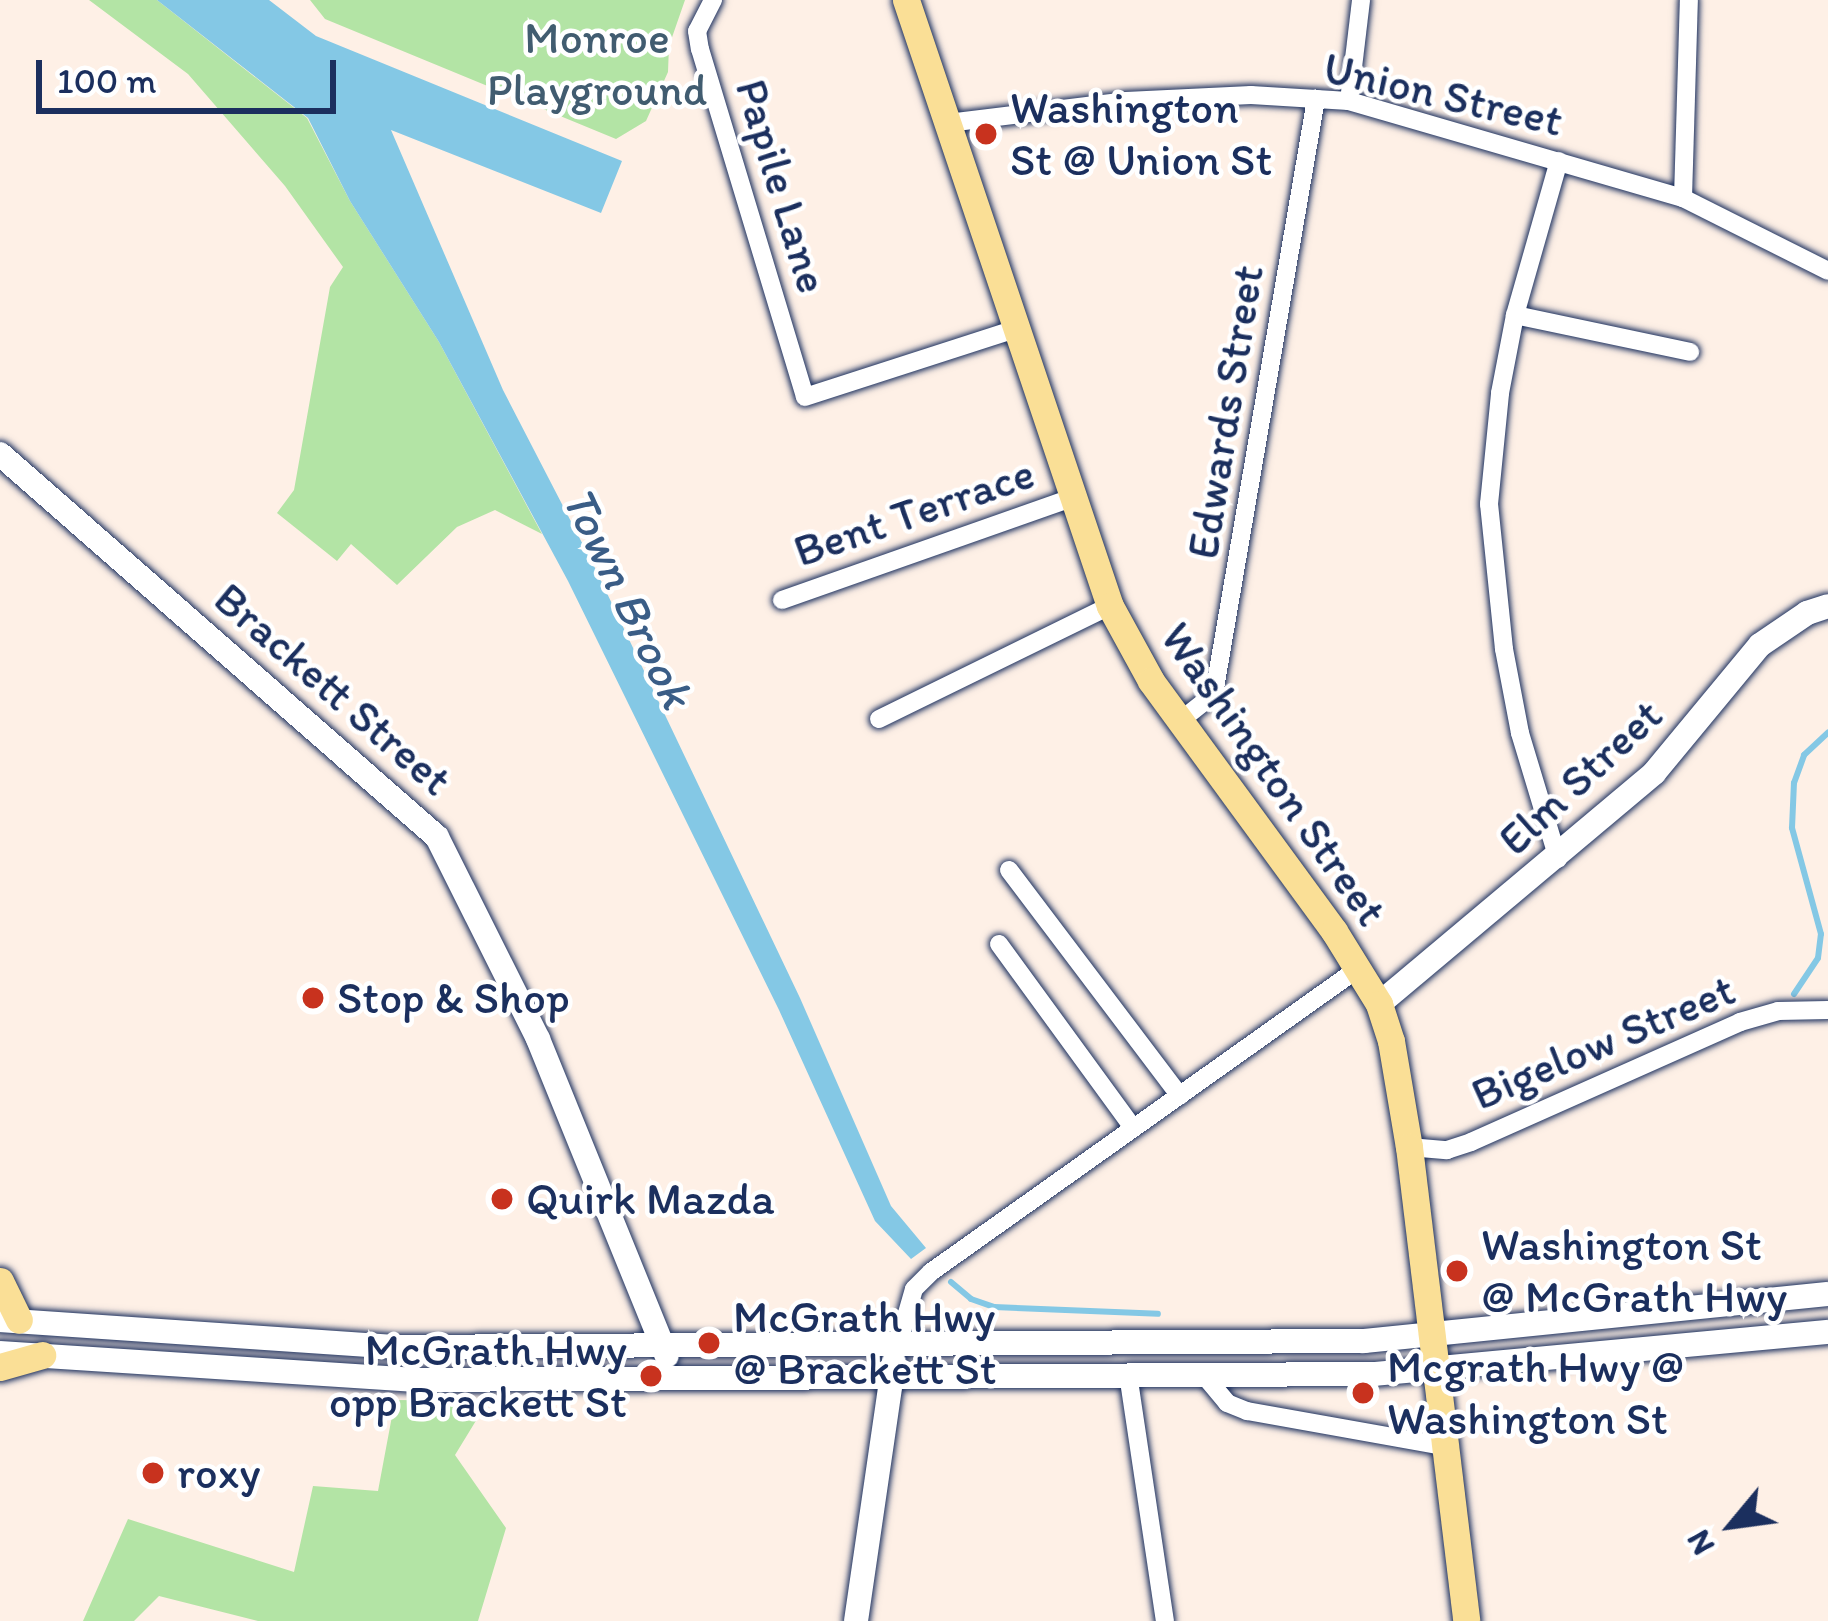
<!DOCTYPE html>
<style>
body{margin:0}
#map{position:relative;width:1828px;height:1621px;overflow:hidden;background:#fef0e6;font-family:Itim,sans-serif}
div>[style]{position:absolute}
.green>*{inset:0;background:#b3e4a5}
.water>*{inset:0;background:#84c8e5}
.stream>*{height:6px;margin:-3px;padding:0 3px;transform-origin:3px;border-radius:3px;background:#84c8e5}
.roads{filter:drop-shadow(0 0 3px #1b2f5e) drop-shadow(0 0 3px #1b2f5e)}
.street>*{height:18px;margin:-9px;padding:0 9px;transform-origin:9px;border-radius:9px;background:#fff}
.secondary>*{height:24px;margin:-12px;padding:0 12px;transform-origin:12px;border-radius:12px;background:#fff}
.primary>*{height:27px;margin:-13.5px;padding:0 13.5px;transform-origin:13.5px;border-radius:13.5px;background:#fadf96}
.dots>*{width:33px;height:33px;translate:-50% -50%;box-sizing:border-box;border:6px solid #fff;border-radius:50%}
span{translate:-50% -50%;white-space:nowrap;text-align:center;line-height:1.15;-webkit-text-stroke:9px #fff;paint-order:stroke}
.park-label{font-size:45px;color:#415c70}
.street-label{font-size:45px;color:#1b2f5e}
.poi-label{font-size:45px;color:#1b2f5e}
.left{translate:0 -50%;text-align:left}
.right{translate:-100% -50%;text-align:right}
.water-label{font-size:48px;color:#3a5d86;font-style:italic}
.north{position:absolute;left:1672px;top:1465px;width:120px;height:120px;-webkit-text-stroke:9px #fff;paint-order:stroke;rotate:241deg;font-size:33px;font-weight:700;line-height:48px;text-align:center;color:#1b2f5e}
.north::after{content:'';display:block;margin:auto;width:42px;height:54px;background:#1b2f5e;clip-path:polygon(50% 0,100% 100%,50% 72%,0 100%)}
.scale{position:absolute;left:36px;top:60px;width:300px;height:54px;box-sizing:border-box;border:6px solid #1b2f5e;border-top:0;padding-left:15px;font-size:36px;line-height:42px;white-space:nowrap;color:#1b2f5e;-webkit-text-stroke:9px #fff;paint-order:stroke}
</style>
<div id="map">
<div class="green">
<i style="clip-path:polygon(89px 0,157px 0,307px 118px,350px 201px,439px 342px,542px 534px,495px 510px,457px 527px,397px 585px,351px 544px,337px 561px,277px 513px,294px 490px,330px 287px,343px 267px,285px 186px,188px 74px)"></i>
<i style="clip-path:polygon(310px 0,685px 0,669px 46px,668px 72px,646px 121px,616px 139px,325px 19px)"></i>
<i style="clip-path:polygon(395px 1400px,488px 1401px,455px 1455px,506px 1528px,478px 1621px,258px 1621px,159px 1596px,134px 1621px,83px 1621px,128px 1519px,294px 1572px,313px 1486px,378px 1491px)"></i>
</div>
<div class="water">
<i style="clip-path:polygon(157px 0,269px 0,316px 36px,622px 161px,601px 213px,391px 130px,503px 390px,594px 566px,800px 998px,891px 1206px,926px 1248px,911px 1259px,875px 1221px,779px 1010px,568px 581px,439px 342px,350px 201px,308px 118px)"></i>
</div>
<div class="stream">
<i style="left:1794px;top:994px;width:43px;rotate:-56.3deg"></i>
<i style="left:1818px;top:958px;width:24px;rotate:-83deg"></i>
<i style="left:1821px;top:934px;width:110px;rotate:-105.3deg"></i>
<i style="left:1792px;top:828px;width:45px;rotate:-87.5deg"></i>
<i style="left:1794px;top:783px;width:30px;rotate:-70deg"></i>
<i style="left:1804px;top:755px;width:33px;rotate:-43deg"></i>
<i style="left:951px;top:1282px;width:26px;rotate:40deg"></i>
<i style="left:971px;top:1299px;width:24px;rotate:19deg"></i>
<i style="left:994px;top:1307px;width:164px;rotate:2.4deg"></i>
</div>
<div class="roads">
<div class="street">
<i style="left:713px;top:0;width:35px;rotate:117deg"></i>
<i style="left:697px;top:31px;width:18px;rotate:81deg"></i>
<i style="left:700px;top:49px;width:363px;rotate:73.2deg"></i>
<i style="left:805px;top:397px;width:222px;rotate:-17.9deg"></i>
<i style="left:1349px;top:101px;width:102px;rotate:-83.2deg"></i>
<i style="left:948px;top:123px;width:179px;rotate:-7deg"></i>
<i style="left:1126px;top:101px;width:125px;rotate:-2.7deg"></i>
<i style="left:1251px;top:95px;width:98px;rotate:3.5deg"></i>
<i style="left:1349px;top:101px;width:348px;rotate:16.2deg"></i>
<i style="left:1683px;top:198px;width:162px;rotate:26.7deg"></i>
<i style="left:1683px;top:198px;width:198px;rotate:-88.3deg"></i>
<i style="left:1515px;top:315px;width:179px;rotate:11.9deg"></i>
<i style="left:782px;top:600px;width:307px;rotate:-19.4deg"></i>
<i style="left:879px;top:719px;width:257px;rotate:-26.1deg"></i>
<i style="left:1180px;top:721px;width:43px;rotate:-38.5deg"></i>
<i style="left:1214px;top:694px;width:604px;rotate:-80.27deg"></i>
<i style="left:1558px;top:859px;width:132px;rotate:-106.8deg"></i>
<i style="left:1520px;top:733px;width:86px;rotate:-100.8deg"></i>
<i style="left:1504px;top:649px;width:146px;rotate:-95.9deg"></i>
<i style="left:1489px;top:504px;width:112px;rotate:-84.3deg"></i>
<i style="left:1500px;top:393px;width:79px;rotate:-79.1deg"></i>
<i style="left:1515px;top:315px;width:160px;rotate:-74.1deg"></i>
<i style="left:1009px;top:870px;width:283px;rotate:52.9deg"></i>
<i style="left:999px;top:944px;width:228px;rotate:53.9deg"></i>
<i style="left:1409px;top:1147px;width:38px;rotate:5deg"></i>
<i style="left:1447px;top:1150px;width:25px;rotate:-18deg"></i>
<i style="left:1471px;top:1142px;width:295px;rotate:-24deg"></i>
<i style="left:1740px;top:1022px;width:40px;rotate:-16deg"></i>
<i style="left:1778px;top:1011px;width:50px;rotate:-1.1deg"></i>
<i style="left:899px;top:1341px;width:54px;rotate:-73.9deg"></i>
<i style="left:914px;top:1289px;width:24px;rotate:-45deg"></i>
<i style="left:931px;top:1272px;width:525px;rotate:-35.39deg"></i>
<i style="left:1128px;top:1374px;width:250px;rotate:81.5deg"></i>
<i style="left:1203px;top:1374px;width:38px;rotate:50deg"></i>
<i style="left:1227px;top:1403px;width:22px;rotate:22deg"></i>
<i style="left:1247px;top:1411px;width:200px;rotate:10.1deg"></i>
</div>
<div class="secondary">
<i style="left:0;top:454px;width:581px;rotate:41.23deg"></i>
<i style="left:437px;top:837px;width:226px;rotate:63.4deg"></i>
<i style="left:538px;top:1039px;width:342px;rotate:67.9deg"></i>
<i style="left:1379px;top:1004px;width:359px;rotate:-40deg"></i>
<i style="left:1654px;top:773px;width:166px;rotate:-50.4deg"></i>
<i style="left:1760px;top:645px;width:57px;rotate:-34.2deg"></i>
<i style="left:1807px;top:613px;width:22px;rotate:-18deg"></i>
<i style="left:0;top:1320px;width:398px;rotate:3.9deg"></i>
<i style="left:397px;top:1347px;width:967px;rotate:-0.36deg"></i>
<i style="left:1364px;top:1341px;width:466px;rotate:-5.8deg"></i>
<i style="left:0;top:1353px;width:413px;rotate:3.7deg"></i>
<i style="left:412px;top:1380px;width:962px;rotate:-0.36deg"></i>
<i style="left:1374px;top:1374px;width:456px;rotate:-5.3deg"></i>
<i style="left:856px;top:1621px;width:262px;rotate:-81.7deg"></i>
</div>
<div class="primary">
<i style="left:906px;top:0;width:639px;rotate:71.4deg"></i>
<i style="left:1110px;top:606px;width:85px;rotate:61.3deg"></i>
<i style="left:1151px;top:681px;width:310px;rotate:53.8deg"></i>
<i style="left:1334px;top:931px;width:86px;rotate:58.3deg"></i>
<i style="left:1379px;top:1004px;width:39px;rotate:72deg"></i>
<i style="left:1391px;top:1041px;width:108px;rotate:80.4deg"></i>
<i style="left:1409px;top:1147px;width:477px;rotate:83.1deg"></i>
<i style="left:0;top:1281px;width:43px;rotate:64deg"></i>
<i style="left:0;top:1367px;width:44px;rotate:-15.9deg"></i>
</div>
</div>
<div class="dots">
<i style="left:986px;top:134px;background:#c8321e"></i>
<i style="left:313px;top:998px;background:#c8321e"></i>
<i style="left:502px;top:1199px;background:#c8321e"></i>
<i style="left:1457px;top:1271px;background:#c8321e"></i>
<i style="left:709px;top:1343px;background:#c8321e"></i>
<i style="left:651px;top:1376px;background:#c8321e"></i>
<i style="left:1363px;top:1393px;background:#c8321e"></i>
<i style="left:153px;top:1473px;background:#c8321e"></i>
</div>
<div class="park-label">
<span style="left:597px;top:64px">Monroe<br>Playground</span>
</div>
<div class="street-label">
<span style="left:1443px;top:94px;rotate:13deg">Union Street</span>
<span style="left:782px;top:186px;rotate:73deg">Papile Lane</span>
<span style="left:1225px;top:412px;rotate:-81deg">Edwards Street</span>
<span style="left:914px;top:512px;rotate:-19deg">Bent Terrace</span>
<span style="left:333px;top:689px;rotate:41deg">Brackett Street</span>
<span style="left:1274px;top:774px;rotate:55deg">Washington Street</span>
<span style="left:1580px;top:777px;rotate:-43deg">Elm Street</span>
<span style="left:1603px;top:1042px;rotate:-23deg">Bigelow Street</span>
</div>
<div class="poi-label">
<span class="left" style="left:1010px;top:134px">Washington<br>St @ Union St</span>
<span class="left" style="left:337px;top:998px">Stop &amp; Shop</span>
<span class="left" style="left:526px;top:1199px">Quirk Mazda</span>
<span class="left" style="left:1481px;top:1271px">Washington St<br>@ McGrath Hwy</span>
<span class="left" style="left:733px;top:1343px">McGrath Hwy<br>@ Brackett St</span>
<span class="right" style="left:627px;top:1376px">McGrath Hwy<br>opp Brackett St</span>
<span class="left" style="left:1387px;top:1393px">Mcgrath Hwy @<br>Washington St</span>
<span class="left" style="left:177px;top:1473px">roxy</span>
</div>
<div class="water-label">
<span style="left:628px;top:597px;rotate:64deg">Town Brook</span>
</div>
<div class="north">N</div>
<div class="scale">100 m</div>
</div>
